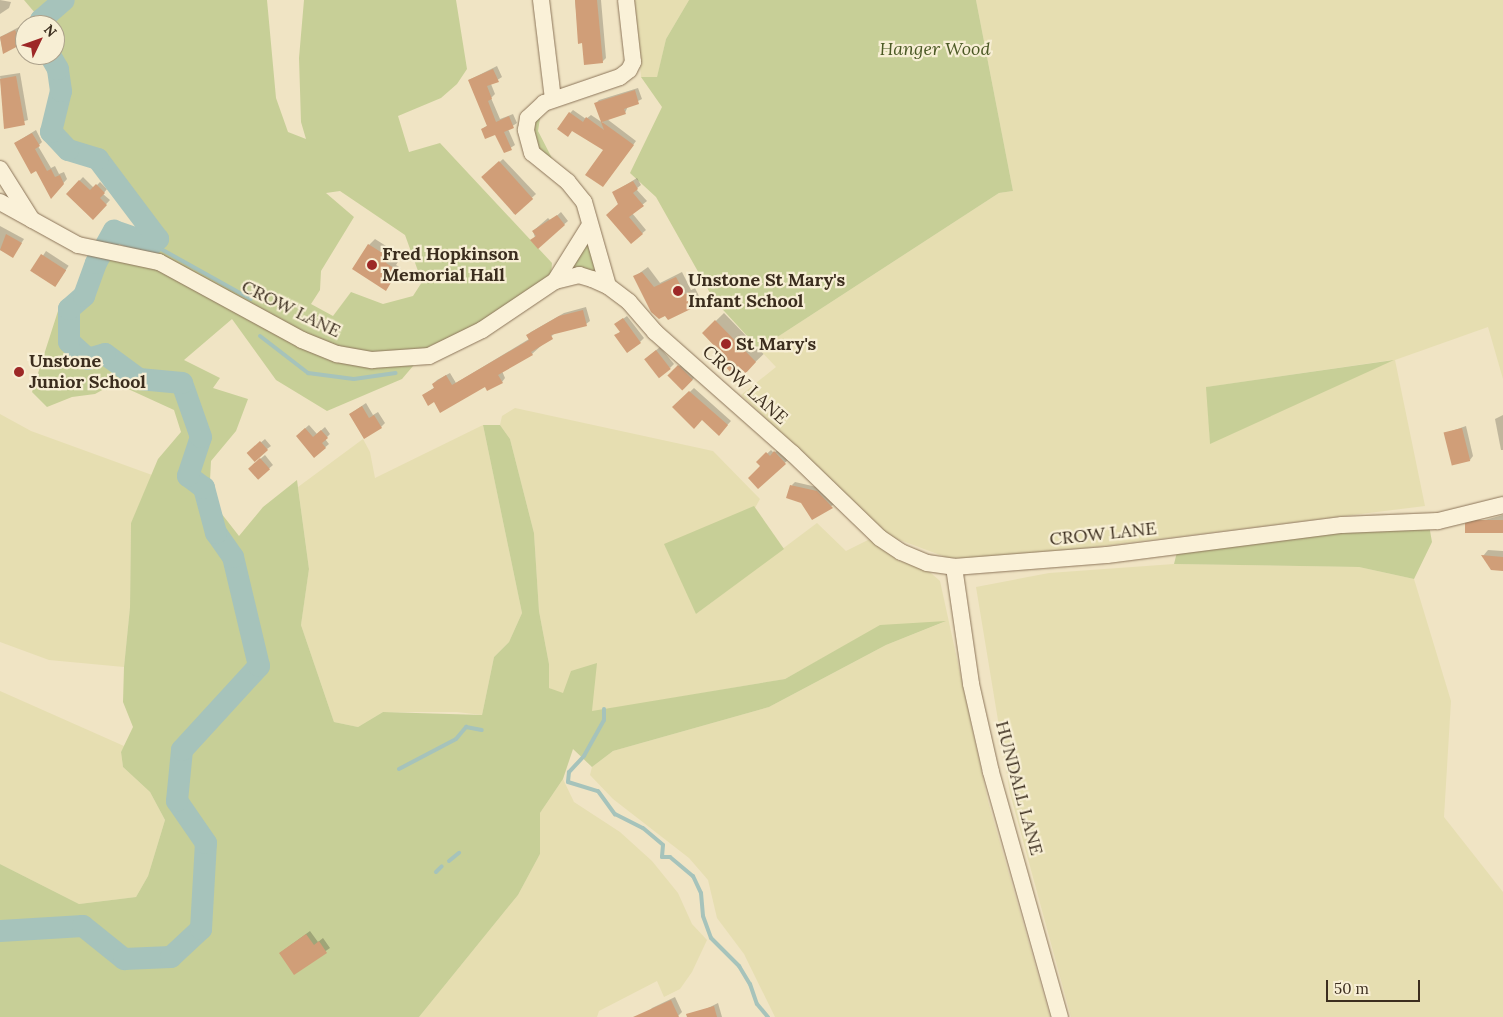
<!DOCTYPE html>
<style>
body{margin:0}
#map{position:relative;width:1503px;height:1017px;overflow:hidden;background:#f0e4c4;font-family:Lora,serif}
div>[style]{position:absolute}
.farmland>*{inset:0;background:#e6deb1}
.green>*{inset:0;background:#c7cf97}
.shadow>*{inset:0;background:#0003;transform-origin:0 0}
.stream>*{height:4px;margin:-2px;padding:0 2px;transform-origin:2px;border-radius:2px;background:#a6c3bb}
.river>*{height:22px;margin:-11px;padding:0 11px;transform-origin:11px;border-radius:11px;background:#a6c3bb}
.building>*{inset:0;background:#d09e78;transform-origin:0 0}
.roads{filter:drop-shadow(0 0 1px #8c755a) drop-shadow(0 0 1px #8c755a)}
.minor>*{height:16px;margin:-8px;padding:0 8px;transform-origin:8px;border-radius:8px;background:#faf1d8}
.dots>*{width:14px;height:14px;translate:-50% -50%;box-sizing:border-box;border:2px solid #f7eed4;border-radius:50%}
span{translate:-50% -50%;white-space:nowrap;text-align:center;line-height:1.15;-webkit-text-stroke:4.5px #f7eed4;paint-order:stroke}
.park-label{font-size:18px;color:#4a5824;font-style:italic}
.poi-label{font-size:18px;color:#3b2d1e;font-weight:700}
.left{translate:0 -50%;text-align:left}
.street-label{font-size:18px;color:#3b2d1e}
.north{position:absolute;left:15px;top:15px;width:50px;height:50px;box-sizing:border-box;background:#f7eed4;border:1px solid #aca18b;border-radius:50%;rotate:48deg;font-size:14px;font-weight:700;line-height:20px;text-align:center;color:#3b2d1e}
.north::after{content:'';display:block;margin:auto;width:18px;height:22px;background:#9d2827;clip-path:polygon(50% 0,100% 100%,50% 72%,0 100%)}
.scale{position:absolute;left:1326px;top:980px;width:94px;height:22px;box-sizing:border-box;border:2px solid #3b2d1e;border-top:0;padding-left:6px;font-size:15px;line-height:18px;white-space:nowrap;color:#3b2d1e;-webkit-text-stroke:4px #f7eed4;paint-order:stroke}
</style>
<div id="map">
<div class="farmland">
<i style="clip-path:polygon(634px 0,689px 0,666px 39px,657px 78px,641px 77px)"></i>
<i style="clip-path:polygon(evenodd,976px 0,1503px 0,1503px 379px,1488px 327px,1395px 360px,1425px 506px,1038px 554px,951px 559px,889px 536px,741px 395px,776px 367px,759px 349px,999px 193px,1013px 191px,976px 0,1392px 360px,1210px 443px,1207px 387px,1392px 360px)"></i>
<i style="clip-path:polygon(515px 408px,713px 451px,760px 499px,696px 614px,817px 523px,846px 551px,870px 539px,899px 561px,924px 567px,940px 581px,988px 801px,1050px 1017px,775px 1017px,744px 954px,717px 918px,708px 880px,689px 858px,613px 799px,590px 775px,592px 767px,613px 751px,769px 707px,886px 645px,944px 622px,880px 626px,785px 679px,592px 712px,549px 688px,549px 664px,539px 611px,534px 533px,510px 439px,500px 425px,502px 416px)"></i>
<i style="clip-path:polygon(0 414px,31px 431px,152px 475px,131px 524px,130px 607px,124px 667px,49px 660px,0 642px)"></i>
<i style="clip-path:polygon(483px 425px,522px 613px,509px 642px,494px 657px,482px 715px,457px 712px,383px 712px,358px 727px,334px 722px,301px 625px,309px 569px,298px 487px,363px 439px,370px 452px,375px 478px)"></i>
<i style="clip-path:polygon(1174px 564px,1359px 567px,1414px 579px,1451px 701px,1444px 817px,1503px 892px,1503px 1017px,1071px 1017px,1010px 793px,976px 587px,1049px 573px)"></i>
<i style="clip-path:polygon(0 691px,124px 746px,121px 752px,123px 767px,150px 792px,165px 820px,148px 876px,136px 897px,79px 904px,0 864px)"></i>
<i style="clip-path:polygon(563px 779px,574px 802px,620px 832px,652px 861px,678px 893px,692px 924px,707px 940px,692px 972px,680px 989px,664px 997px,657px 981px,599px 1011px,597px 1017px,419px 1017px,518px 895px,540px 854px,540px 813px)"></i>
</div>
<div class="green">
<i style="clip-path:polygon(24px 0,64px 0,41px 20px)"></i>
<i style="clip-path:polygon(evenodd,67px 0,267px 0,276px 98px,288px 132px,306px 139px,301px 122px,299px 58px,304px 0,456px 0,467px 69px,457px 84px,441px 98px,398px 116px,409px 152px,440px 143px,552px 263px,551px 275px,481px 324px,430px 346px,402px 379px,327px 411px,276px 380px,232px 319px,184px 360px,220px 378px,213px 388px,248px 399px,236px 431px,211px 461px,210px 480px,221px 513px,239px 536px,263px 507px,297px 480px,309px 569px,301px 625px,334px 722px,358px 727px,383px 712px,482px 715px,494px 657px,509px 642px,522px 613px,483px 425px,500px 425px,510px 439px,534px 533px,539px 611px,549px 664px,549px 688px,563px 693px,571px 671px,597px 663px,592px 711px,785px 679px,880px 625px,946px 621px,886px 645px,769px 707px,613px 751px,592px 767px,573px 749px,563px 779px,540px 813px,540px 854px,518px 895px,419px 1017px,0 1017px,0 864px,79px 904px,136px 897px,148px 876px,165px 820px,150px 792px,123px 767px,121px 752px,133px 727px,123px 702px,124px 667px,130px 607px,131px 523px,158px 459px,181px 432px,174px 410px,115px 383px,95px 394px,72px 397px,47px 407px,32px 392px,58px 311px,102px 258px,154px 249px,161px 239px,99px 158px,69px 148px,55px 138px,64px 92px,60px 68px,53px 55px,55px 25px,44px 23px,67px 0,340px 191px,405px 235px,422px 282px,413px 296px,383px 304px,351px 292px,333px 316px,311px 304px,320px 290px,321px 271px,354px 217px,326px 193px,340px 191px)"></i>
<i style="clip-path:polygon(689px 0,976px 0,1013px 191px,999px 193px,759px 349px,714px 300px,656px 197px,630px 173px,662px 107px,641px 77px,657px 77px,666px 39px)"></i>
<i style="clip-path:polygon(541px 112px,538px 131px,556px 166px,537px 151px,533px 124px)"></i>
<i style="clip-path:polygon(589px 243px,597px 268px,595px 272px,571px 268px,575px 251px)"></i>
<i style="clip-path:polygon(1394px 360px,1210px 444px,1206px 387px)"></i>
<i style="clip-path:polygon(754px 506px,784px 549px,696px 614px,664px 544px)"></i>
<i style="clip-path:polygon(1429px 525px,1432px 542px,1414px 579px,1359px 567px,1174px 564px,1177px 552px,1276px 535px)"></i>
</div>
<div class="shadow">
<i style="clip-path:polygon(0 0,11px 2px,9px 8px,0 14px)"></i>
<i style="clip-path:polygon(575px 0,601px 0,606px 58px,602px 62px,583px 42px,579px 42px)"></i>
<i style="clip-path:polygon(19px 27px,25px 40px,3px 52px,0 37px)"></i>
<i style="clip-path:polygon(497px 66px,502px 77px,491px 84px,495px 94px,491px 98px,500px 119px,513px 114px,517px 123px,508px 129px,515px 145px,504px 152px,496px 133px,482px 129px,488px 125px,469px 80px)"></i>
<i style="clip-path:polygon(20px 73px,28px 120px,5px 127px,0 76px)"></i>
<i style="clip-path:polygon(638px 88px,642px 99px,628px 106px,625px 113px,607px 119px,636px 141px,606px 182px,605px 150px,570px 113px,573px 110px,586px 119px,591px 115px,603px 123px,596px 103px,599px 100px)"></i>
<i style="clip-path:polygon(36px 130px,42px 142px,38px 146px,51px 168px,55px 166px,59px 174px,64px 172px,67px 179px,51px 197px,36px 169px,15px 143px)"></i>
<i style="clip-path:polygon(503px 159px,536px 194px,514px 214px,486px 174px)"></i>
<i style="clip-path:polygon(83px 177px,94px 188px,100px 182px,107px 189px,103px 194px,110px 200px,93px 218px,67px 194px)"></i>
<i style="clip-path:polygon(637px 178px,641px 185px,636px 189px,647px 201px,632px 213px,646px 230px,631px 243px,614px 192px)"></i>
<i style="clip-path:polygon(561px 212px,568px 221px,538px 247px,533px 231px,548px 218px,551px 221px)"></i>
<i style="clip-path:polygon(0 226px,24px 239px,13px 256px,0 250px)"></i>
<i style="clip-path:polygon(375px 239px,394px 251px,391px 257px,398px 262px,396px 265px,401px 268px,386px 289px,369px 245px)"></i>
<i style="left:46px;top:251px;width:27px;height:24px;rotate:33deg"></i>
<i style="clip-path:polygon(648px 267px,660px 283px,682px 272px,691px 290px,695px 288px,701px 300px,668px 319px,634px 277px)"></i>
<i style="clip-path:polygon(586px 307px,590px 321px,586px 324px,555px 333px,532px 354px,502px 371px,505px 378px,502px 382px,435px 400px,424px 395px,435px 387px,433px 384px,437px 380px,450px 373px,456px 383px,529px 339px,527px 336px,531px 332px,564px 313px)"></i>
<i style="left:724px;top:313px;width:57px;height:29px;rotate:46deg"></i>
<i style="clip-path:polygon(627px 316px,644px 338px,640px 342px,616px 336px,621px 331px,620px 321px)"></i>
<i style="clip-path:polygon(660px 347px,674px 364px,670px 368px,649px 356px)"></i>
<i style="left:682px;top:363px;width:19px;height:18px;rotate:43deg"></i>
<i style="clip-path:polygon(694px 388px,731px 421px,719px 434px,702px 419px,674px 407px)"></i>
<i style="clip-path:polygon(366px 403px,373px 415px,378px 412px,385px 423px,381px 427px,350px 414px)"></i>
<i style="clip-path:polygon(1503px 415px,1503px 450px,1501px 450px,1495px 419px)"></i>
<i style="clip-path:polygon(309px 425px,317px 434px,325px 427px,330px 434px,325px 439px,329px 444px,315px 456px,301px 432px)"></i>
<i style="clip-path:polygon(1466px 426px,1473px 456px,1470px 460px,1446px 433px)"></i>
<i style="clip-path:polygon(265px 439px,271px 446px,267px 449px,252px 450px)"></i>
<i style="clip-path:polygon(779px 449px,789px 459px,759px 487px,762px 466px,758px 462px,771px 450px,774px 453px)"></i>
<i style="clip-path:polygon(265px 455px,273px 465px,258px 478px,253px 465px)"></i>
<i style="clip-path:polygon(795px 482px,821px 488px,836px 503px,812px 519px,792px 485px)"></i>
<i style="clip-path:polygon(1503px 515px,1503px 532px,1468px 529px,1474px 523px)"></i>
<i style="clip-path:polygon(1488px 550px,1503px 551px,1503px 570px,1483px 556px)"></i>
<i style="clip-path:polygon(310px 931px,318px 942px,323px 938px,330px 948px,294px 973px,280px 953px)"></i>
<i style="clip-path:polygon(675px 997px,682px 1012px,678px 1016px,644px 1017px,652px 1008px)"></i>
<i style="clip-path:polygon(718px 1003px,722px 1017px,706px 1017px,704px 1010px)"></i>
</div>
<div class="stream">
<i style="left:152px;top:244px;width:113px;rotate:29.1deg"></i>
<i style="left:260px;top:336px;width:61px;rotate:37.6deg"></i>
<i style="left:308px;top:373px;width:46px;rotate:7.4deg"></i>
<i style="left:354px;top:379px;width:42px;rotate:-8.1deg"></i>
<i style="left:604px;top:709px;width:11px;rotate:90deg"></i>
<i style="left:604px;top:720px;width:41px;rotate:119.1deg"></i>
<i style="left:584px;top:756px;width:22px;rotate:133deg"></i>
<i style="left:569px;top:772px;width:10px;rotate:96deg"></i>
<i style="left:568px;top:782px;width:31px;rotate:17deg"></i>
<i style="left:598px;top:791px;width:29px;rotate:54deg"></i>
<i style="left:615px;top:814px;width:31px;rotate:27deg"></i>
<i style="left:643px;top:828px;width:26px;rotate:40deg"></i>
<i style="left:663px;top:845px;width:12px;rotate:95deg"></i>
<i style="left:662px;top:857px;width:8px"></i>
<i style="left:670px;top:857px;width:30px;rotate:40deg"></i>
<i style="left:693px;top:876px;width:19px;rotate:65deg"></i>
<i style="left:701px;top:893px;width:23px;rotate:85deg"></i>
<i style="left:703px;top:916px;width:23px;rotate:70deg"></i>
<i style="left:711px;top:938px;width:40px;rotate:45deg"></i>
<i style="left:739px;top:966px;width:21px;rotate:59deg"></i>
<i style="left:750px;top:984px;width:21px;rotate:71deg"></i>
<i style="left:757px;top:1004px;width:17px;rotate:50deg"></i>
<i style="left:399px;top:769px;width:64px;rotate:-27.8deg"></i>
<i style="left:456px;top:739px;width:16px;rotate:-50deg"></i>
<i style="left:466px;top:727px;width:16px;rotate:11deg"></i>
<i style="left:449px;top:861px;width:13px;rotate:-39deg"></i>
<i style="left:436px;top:872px;width:8px;rotate:-45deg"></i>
</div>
<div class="river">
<i style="left:42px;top:25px;width:5px;rotate:-101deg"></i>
<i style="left:41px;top:20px;width:30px;rotate:-41deg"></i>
<i style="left:0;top:931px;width:83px;rotate:-3.4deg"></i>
<i style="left:83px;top:926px;width:53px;rotate:38.8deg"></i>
<i style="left:124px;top:959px;width:47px;rotate:-2.4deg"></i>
<i style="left:171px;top:957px;width:41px;rotate:-43deg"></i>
<i style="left:201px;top:929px;width:86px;rotate:-86.7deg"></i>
<i style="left:206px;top:843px;width:51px;rotate:-124.6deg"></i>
<i style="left:177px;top:801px;width:51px;rotate:-84.4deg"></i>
<i style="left:182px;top:750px;width:114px;rotate:-47.5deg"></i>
<i style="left:259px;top:666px;width:112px;rotate:-103.4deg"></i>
<i style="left:233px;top:557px;width:29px;rotate:-125deg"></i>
<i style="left:216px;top:533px;width:47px;rotate:-104.9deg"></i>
<i style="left:204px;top:488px;width:20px;rotate:-143deg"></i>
<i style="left:188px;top:476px;width:41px;rotate:-71.6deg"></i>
<i style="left:201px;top:437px;width:57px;rotate:-109.4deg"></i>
<i style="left:182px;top:383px;width:43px;rotate:-174.7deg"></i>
<i style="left:139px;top:379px;width:42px;rotate:-143.7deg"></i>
<i style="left:105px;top:354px;width:18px;rotate:164deg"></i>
<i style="left:88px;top:359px;width:25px;rotate:-138deg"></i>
<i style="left:69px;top:342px;width:33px;rotate:-90deg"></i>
<i style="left:69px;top:309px;width:20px;rotate:-41deg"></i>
<i style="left:84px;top:296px;width:35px;rotate:-70deg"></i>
<i style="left:96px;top:263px;width:37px;rotate:-61deg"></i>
<i style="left:114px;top:231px;width:40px;rotate:18.9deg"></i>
<i style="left:152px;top:244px;width:8px;rotate:-40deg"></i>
<i style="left:158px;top:239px;width:100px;rotate:-126.9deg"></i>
<i style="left:98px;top:159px;width:31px;rotate:-163deg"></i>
<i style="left:68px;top:150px;width:25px;rotate:-133deg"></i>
<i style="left:51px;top:132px;width:42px;rotate:-76.3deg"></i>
<i style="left:61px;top:91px;width:22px;rotate:-98deg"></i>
<i style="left:58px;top:69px;width:16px;rotate:-120deg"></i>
</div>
<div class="building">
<i style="clip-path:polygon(575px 0,597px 0,603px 63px,584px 65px,582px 43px,578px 44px)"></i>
<i style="clip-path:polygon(15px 30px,22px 44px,3px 54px,0 37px)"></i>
<i style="clip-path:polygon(493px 69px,499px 82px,487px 86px,492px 99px,488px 101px,496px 122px,509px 116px,514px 128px,504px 132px,512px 150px,504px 153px,495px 135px,485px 139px,481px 129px,487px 126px,468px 80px)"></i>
<i style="clip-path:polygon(16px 76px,25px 125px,4px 129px,0 79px)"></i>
<i style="clip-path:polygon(635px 90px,639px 104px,624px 109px,626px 114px,602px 122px,634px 145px,603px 187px,585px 175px,603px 150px,572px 131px,568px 137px,557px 129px,569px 112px,583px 122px,586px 117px,604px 130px,594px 103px)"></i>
<i style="clip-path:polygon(32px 133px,40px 146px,35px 149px,47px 171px,51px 169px,55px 177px,60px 175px,64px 184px,51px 199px,36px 171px,31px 174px,14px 143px)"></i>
<i style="left:499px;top:161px;width:51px;height:24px;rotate:48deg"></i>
<i style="clip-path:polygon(79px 180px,90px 190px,96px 184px,105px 193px,100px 198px,107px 205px,93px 220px,66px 194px)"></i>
<i style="clip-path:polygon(633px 181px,638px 189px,633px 193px,644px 206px,629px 217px,643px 234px,631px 244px,606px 215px,618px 204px,612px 192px)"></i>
<i style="clip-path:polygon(557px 215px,565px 225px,538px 249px,530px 240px,536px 236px,532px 231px)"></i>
<i style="clip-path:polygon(6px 234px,22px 243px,13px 258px,0 250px)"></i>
<i style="clip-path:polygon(368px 244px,389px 257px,386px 263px,394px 268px,391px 271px,396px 274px,386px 291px,352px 269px)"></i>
<i style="left:41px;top:254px;width:30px;height:20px;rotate:33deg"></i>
<i style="clip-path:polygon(642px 272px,654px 287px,676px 277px,685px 294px,690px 292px,697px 306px,668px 320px,665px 316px,659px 319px,651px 312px,633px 276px)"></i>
<i style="clip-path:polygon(583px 310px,587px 326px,551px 335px,553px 339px,531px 352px,533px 355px,498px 375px,503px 383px,487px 391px,485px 387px,440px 413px,434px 402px,428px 406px,422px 395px,434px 388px,432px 384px,446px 375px,452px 385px,529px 340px,526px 335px,559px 316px)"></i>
<i style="clip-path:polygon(623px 318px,641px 343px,627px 353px,614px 335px,620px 332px,614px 324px)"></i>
<i style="clip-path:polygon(715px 320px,756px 362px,745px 374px,741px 370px,735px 377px,719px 360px,723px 355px,702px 333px)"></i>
<i style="left:656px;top:350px;width:24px;height:15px;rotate:52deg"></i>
<i style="left:678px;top:365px;width:21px;height:15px;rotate:45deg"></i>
<i style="clip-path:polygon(689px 391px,728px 425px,719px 436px,702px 420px,694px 429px,672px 407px)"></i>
<i style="clip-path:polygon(362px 406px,369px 418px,374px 415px,382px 428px,364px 439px,349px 414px)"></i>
<i style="clip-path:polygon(305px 428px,313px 437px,321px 430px,328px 438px,322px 443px,326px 448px,314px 458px,296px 436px)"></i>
<i style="left:1462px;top:428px;width:34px;height:19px;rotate:76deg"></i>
<i style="left:260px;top:441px;width:12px;height:18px;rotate:48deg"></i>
<i style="clip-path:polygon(774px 451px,786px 464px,758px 489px,748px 478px,760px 466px,756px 462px,766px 452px,770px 456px)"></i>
<i style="left:260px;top:458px;width:15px;height:16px;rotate:48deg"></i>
<i style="clip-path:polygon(790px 485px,817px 491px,833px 508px,812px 520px,801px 503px,786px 498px)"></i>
<i style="left:1503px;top:520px;width:13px;height:38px;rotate:90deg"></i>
<i style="clip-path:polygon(1481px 555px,1503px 557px,1503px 571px,1491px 570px)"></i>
<i style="clip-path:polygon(306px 934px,314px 945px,319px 941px,327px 953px,294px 975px,279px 953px)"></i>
<i style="clip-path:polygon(671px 1000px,679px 1017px,633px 1017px)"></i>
<i style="clip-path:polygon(714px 1006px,717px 1017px,687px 1017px,686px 1014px)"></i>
</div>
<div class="roads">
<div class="minor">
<i style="left:541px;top:0;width:100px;rotate:83.1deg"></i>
<i style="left:0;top:169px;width:60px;rotate:57.9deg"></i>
<i style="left:0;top:202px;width:89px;rotate:28.9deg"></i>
<i style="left:78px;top:245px;width:83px;rotate:11.9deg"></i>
<i style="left:159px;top:262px;width:163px;rotate:28.6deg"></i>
<i style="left:302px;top:340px;width:38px;rotate:22deg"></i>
<i style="left:337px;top:354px;width:36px;rotate:10deg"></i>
<i style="left:372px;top:360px;width:57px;rotate:-4deg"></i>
<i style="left:429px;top:356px;width:59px;rotate:-26.1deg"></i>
<i style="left:482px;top:330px;width:88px;rotate:-33.9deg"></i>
<i style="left:555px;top:281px;width:25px;rotate:-14deg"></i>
<i style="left:579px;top:275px;width:14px;rotate:17deg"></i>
<i style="left:592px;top:279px;width:17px;rotate:24deg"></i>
<i style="left:608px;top:286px;width:26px;rotate:37deg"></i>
<i style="left:629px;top:302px;width:40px;rotate:49deg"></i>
<i style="left:655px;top:332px;width:183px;rotate:41.5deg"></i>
<i style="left:792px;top:453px;width:122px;rotate:44deg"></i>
<i style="left:880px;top:538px;width:25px;rotate:34deg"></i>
<i style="left:901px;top:552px;width:28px;rotate:23deg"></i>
<i style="left:927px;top:563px;width:27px;rotate:8deg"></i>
<i style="left:954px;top:567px;width:153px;rotate:-4.5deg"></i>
<i style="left:1107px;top:555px;width:237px;rotate:-7.3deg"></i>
<i style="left:1342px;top:525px;width:96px;rotate:-2.4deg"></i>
<i style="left:1438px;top:521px;width:67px;rotate:-13.8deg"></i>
<i style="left:555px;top:281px;width:66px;rotate:-58deg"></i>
<i style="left:608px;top:286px;width:87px;rotate:-105.9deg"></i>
<i style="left:584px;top:202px;width:26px;rotate:-129deg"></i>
<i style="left:568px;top:182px;width:46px;rotate:-141.1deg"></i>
<i style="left:532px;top:153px;width:24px;rotate:-105deg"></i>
<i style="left:526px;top:130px;width:12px;rotate:-81deg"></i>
<i style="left:528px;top:118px;width:22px;rotate:-43deg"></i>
<i style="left:544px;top:103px;width:80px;rotate:-18.9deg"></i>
<i style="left:620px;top:77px;width:11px;rotate:-38deg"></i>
<i style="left:629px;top:70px;width:9px;rotate:-63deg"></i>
<i style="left:633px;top:62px;width:62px;rotate:-96.4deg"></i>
<i style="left:954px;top:567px;width:118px;rotate:81.7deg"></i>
<i style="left:971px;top:684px;width:90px;rotate:77.2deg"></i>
<i style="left:991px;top:772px;width:255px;rotate:74.3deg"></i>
</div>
</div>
<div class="dots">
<i style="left:372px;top:265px;background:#9d2827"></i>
<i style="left:678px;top:291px;background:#9d2827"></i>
<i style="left:726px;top:344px;background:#9d2827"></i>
<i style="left:19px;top:372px;background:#9d2827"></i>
</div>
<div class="park-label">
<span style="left:935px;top:49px">Hanger Wood</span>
</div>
<div class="poi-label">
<span class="left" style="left:382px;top:265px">Fred Hopkinson<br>Memorial Hall</span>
<span class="left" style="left:688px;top:291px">Unstone St Mary's<br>Infant School</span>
<span class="left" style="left:736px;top:344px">St Mary's</span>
<span class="left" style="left:29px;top:372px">Unstone<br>Junior School</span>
</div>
<div class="street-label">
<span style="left:291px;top:309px;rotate:26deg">CROW LANE</span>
<span style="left:745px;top:385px;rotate:42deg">CROW LANE</span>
<span style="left:1103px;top:534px;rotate:-6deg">CROW LANE</span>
<span style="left:1019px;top:788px;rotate:75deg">HUNDALL LANE</span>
</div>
<div class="north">N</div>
<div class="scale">50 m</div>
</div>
